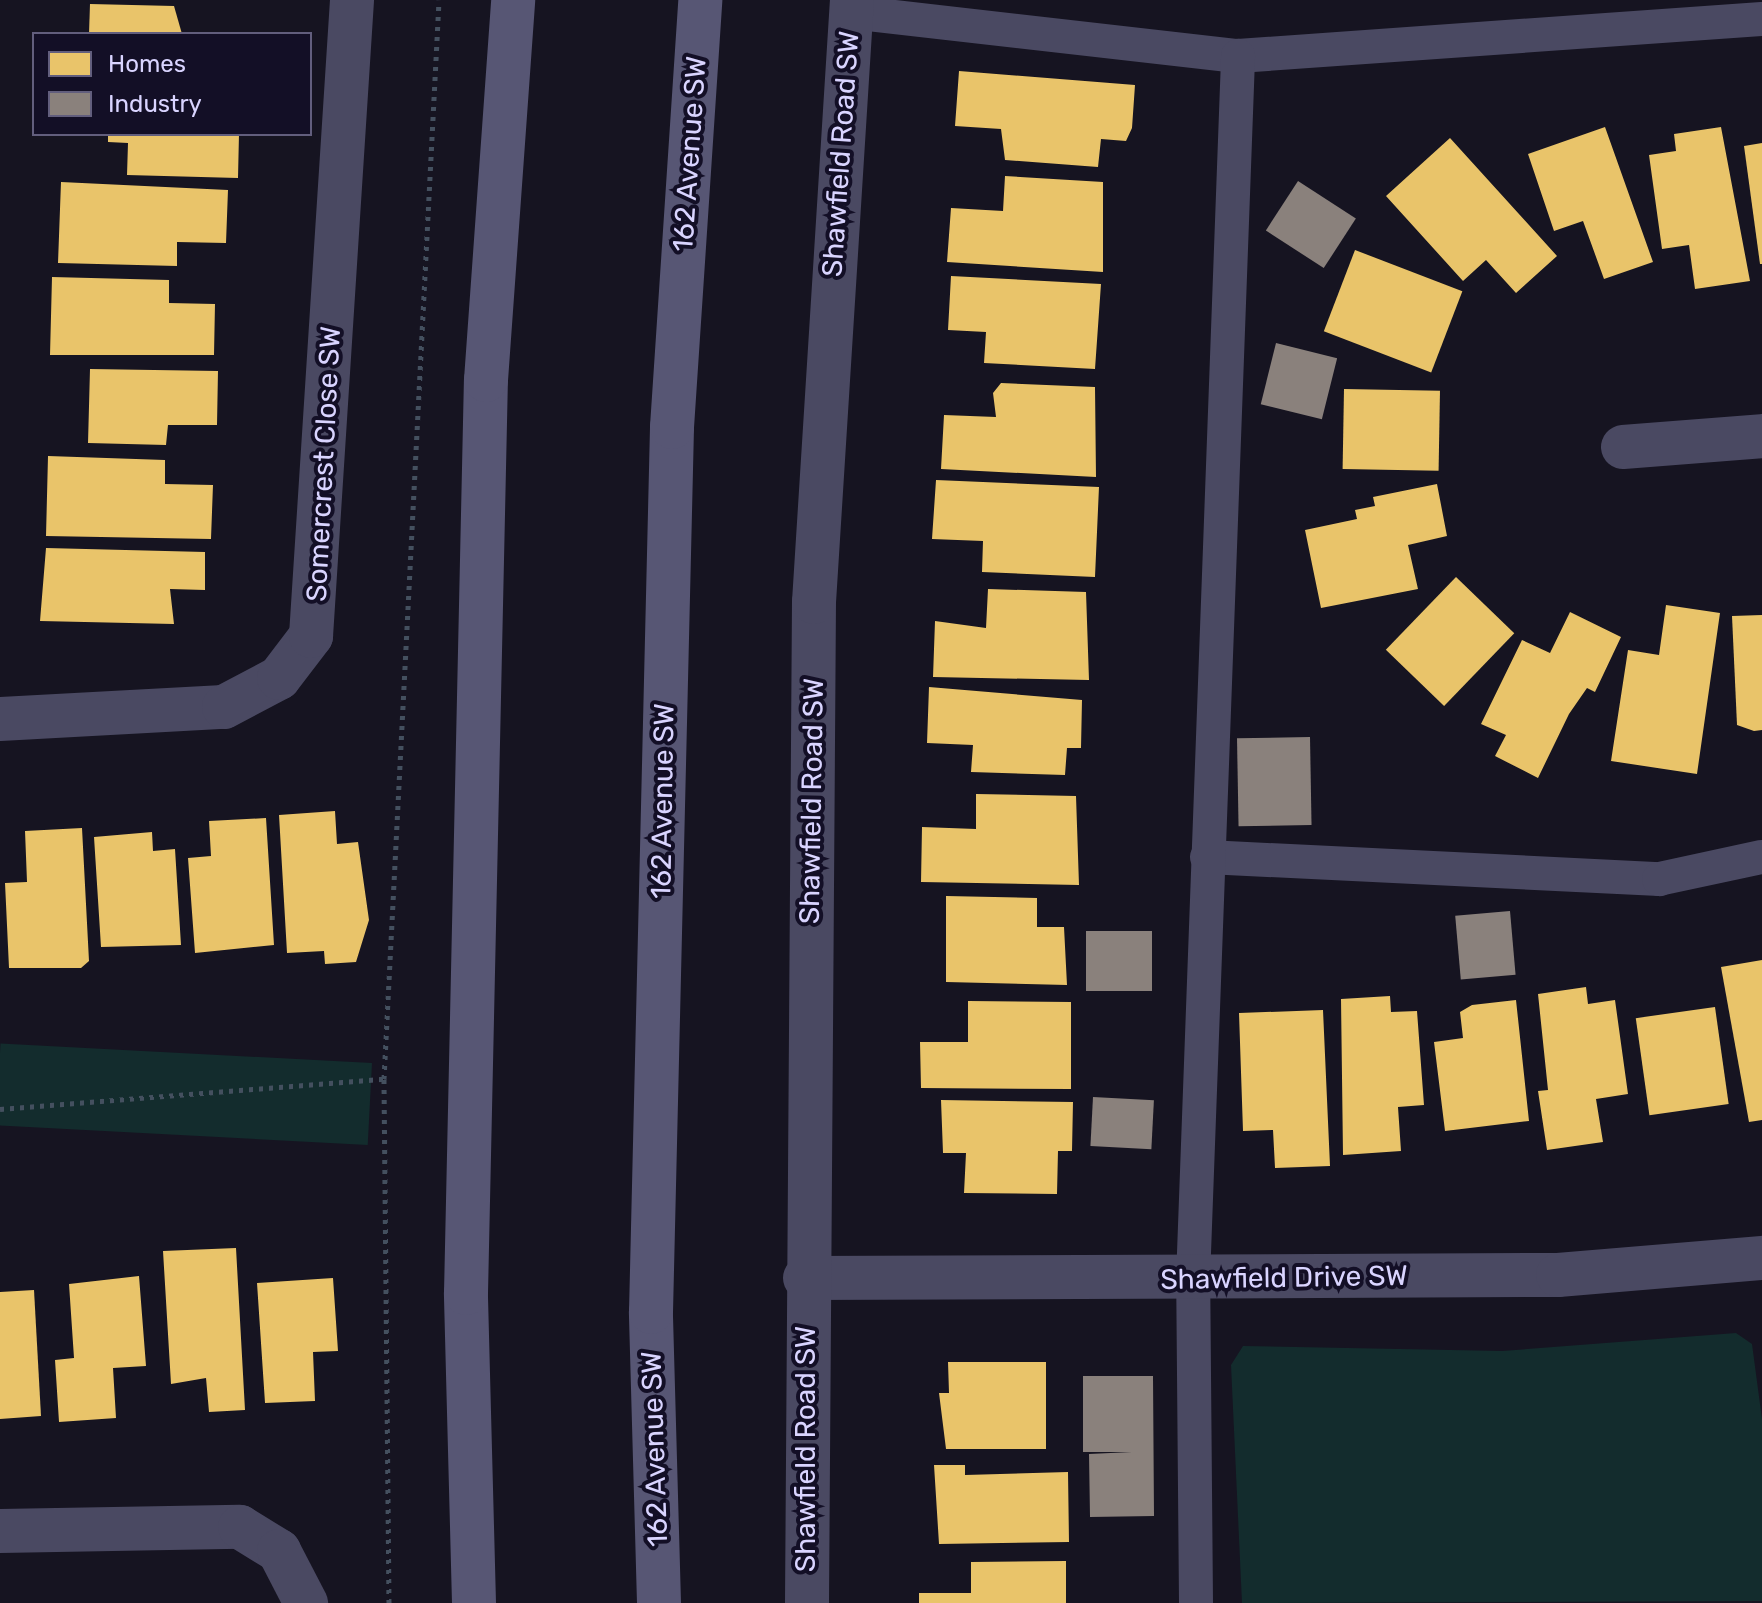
<!DOCTYPE html>
<style>
body{margin:0}
#map{position:relative;width:1762px;height:1603px;overflow:hidden;background:#161421;font-family:Rubik,sans-serif}
div>[style]{position:absolute}
.green>*{inset:0;background:#132c2d;transform-origin:0 0}
.homes>*{inset:0;background:#e9c46a;transform-origin:0 0}
.industry>*{inset:0;background:#8a817c;transform-origin:0 0}
.path>*{height:5px;margin-top:-2.5px;transform-origin:0;background:repeating-linear-gradient(90deg,#44505f 0 4px,transparent 0 10px)}
.lane>*{height:34px;margin:-17px;padding:0 17px;transform-origin:17px;border-radius:17px;background:#4a4962}
.street>*{height:44px;margin:-22px;padding:0 22px;transform-origin:22px;border-radius:22px;background:#4a4962}
.secondary>*{height:44px;margin:-22px;padding:0 22px;transform-origin:22px;border-radius:22px;background:#575674}
span{translate:-50% -50%;white-space:nowrap;text-align:center;line-height:1.15;-webkit-text-stroke:8px #130f26;paint-order:stroke}
.street-label{font-size:28px;color:#d9d4ff}
.legend{position:absolute;left:32px;top:32px;width:280px;height:104px;box-sizing:border-box;background:#130f26;border:2px solid #625e7d;margin:0;padding:10px 14px;list-style:none;font-size:24px;color:#d9d4ff}
.legend li{display:flex;align-items:center;gap:16px;height:40px}
.legend b{width:40px;border:2px solid #625e7d}
</style>
<div id="map">
<div class="green">
<i style="left:372px;top:1063px;width:82px;height:372px;rotate:93deg"></i>
<i style="clip-path:polygon(1736px 1333px,1752px 1344px,1762px 1419px,1762px 1601px,1242px 1603px,1231px 1365px,1243px 1346px,1502px 1351px)"></i>
</div>
<div class="homes">
<i style="clip-path:polygon(90px 4px,174px 6px,182px 34px,89px 34px)"></i>
<i style="clip-path:polygon(959px 71px,1135px 85px,1132px 128px,1126px 141px,1101px 139px,1098px 167px,1005px 160px,1001px 129px,955px 126px)"></i>
<i style="clip-path:polygon(1605px 127px,1653px 262px,1604px 279px,1583px 221px,1554px 231px,1528px 154px)"></i>
<i style="clip-path:polygon(1721px 127px,1750px 281px,1695px 289px,1689px 245px,1662px 249px,1649px 155px,1676px 151px,1674px 134px)"></i>
<i style="clip-path:polygon(108px 134px,239px 134px,238px 178px,127px 175px,128px 143px,108px 142px)"></i>
<i style="clip-path:polygon(1450px 138px,1557px 256px,1516px 293px,1486px 260px,1463px 281px,1386px 196px)"></i>
<i style="clip-path:polygon(1762px 143px,1762px 264px,1760px 264px,1744px 146px)"></i>
<i style="clip-path:polygon(1005px 176px,1103px 182px,1103px 272px,947px 262px,951px 208px,1003px 211px)"></i>
<i style="clip-path:polygon(61px 182px,228px 190px,226px 243px,177px 242px,177px 266px,58px 263px)"></i>
<i style="left:1355px;top:250px;width:115px;height:87px;rotate:21deg"></i>
<i style="clip-path:polygon(951px 276px,1101px 284px,1095px 369px,984px 363px,986px 332px,948px 330px)"></i>
<i style="clip-path:polygon(52px 277px,169px 280px,169px 303px,215px 304px,214px 355px,50px 355px)"></i>
<i style="clip-path:polygon(90px 369px,218px 371px,217px 425px,168px 425px,166px 445px,88px 443px)"></i>
<i style="clip-path:polygon(1001px 383px,1095px 387px,1096px 477px,941px 469px,944px 415px,996px 417px,993px 393px)"></i>
<i style="left:1344px;top:389px;width:96px;height:80px;rotate:1deg"></i>
<i style="clip-path:polygon(48px 456px,165px 460px,165px 484px,213px 485px,211px 539px,46px 536px)"></i>
<i style="clip-path:polygon(936px 480px,1099px 487px,1095px 577px,982px 572px,983px 541px,932px 539px)"></i>
<i style="clip-path:polygon(1437px 484px,1447px 536px,1408px 545px,1418px 589px,1321px 608px,1305px 530px,1357px 519px,1355px 510px,1375px 506px,1373px 497px)"></i>
<i style="clip-path:polygon(46px 548px,205px 552px,205px 590px,170px 589px,174px 624px,40px 621px)"></i>
<i style="left:1456px;top:577px;width:81px;height:101px;rotate:44deg"></i>
<i style="clip-path:polygon(988px 589px,1086px 592px,1089px 680px,933px 677px,935px 621px,986px 628px)"></i>
<i style="clip-path:polygon(1666px 605px,1720px 613px,1697px 774px,1611px 761px,1628px 650px,1659px 655px)"></i>
<i style="clip-path:polygon(1570px 612px,1621px 637px,1595px 692px,1587px 688px,1569px 714px,1538px 778px,1495px 756px,1506px 735px,1481px 724px,1522px 640px,1550px 653px)"></i>
<i style="clip-path:polygon(1762px 615px,1762px 730px,1754px 731px,1737px 725px,1732px 616px)"></i>
<i style="clip-path:polygon(929px 687px,1082px 700px,1081px 748px,1067px 748px,1065px 775px,971px 772px,973px 745px,927px 743px)"></i>
<i style="clip-path:polygon(976px 794px,1076px 796px,1079px 885px,921px 882px,922px 827px,976px 829px)"></i>
<i style="clip-path:polygon(335px 811px,337px 844px,358px 842px,369px 920px,356px 962px,325px 964px,324px 951px,287px 953px,279px 815px)"></i>
<i style="clip-path:polygon(266px 818px,274px 945px,195px 953px,188px 858px,211px 856px,209px 821px)"></i>
<i style="clip-path:polygon(82px 828px,89px 961px,81px 968px,9px 968px,5px 883px,27px 882px,25px 831px)"></i>
<i style="clip-path:polygon(152px 832px,153px 851px,175px 849px,181px 945px,101px 947px,94px 837px)"></i>
<i style="clip-path:polygon(946px 896px,1037px 898px,1037px 927px,1064px 927px,1067px 985px,946px 982px)"></i>
<i style="clip-path:polygon(1762px 960px,1762px 1120px,1749px 1122px,1721px 967px)"></i>
<i style="clip-path:polygon(1586px 987px,1588px 1004px,1615px 1000px,1628px 1094px,1596px 1099px,1603px 1142px,1547px 1150px,1538px 1091px,1548px 1090px,1538px 994px)"></i>
<i style="clip-path:polygon(1390px 996px,1391px 1012px,1417px 1011px,1424px 1105px,1398px 1107px,1401px 1151px,1343px 1155px,1341px 999px)"></i>
<i style="clip-path:polygon(1516px 1000px,1529px 1121px,1445px 1131px,1434px 1042px,1463px 1038px,1460px 1012px,1472px 1005px)"></i>
<i style="clip-path:polygon(968px 1001px,1071px 1002px,1071px 1089px,921px 1088px,920px 1042px,968px 1042px)"></i>
<i style="left:1715px;top:1007px;width:98px;height:80px;rotate:82deg"></i>
<i style="clip-path:polygon(1323px 1010px,1330px 1166px,1275px 1168px,1273px 1130px,1243px 1131px,1239px 1013px)"></i>
<i style="clip-path:polygon(941px 1100px,1073px 1102px,1072px 1151px,1058px 1151px,1057px 1194px,964px 1193px,966px 1153px,943px 1153px)"></i>
<i style="clip-path:polygon(236px 1248px,245px 1410px,209px 1412px,206px 1378px,171px 1384px,163px 1251px)"></i>
<i style="clip-path:polygon(139px 1276px,146px 1366px,113px 1368px,116px 1418px,59px 1422px,55px 1360px,74px 1358px,69px 1284px)"></i>
<i style="clip-path:polygon(333px 1278px,338px 1351px,313px 1352px,315px 1401px,265px 1403px,257px 1283px)"></i>
<i style="clip-path:polygon(34px 1290px,41px 1416px,0 1419px,0 1292px)"></i>
<i style="clip-path:polygon(948px 1362px,1046px 1362px,1046px 1449px,946px 1449px,939px 1393px,949px 1393px)"></i>
<i style="clip-path:polygon(934px 1465px,965px 1465px,965px 1475px,1068px 1472px,1069px 1542px,939px 1544px)"></i>
<i style="clip-path:polygon(1066px 1561px,1066px 1603px,919px 1603px,919px 1593px,971px 1593px,971px 1562px)"></i>
</div>
<div class="industry">
<i style="left:1298px;top:181px;width:69px;height:59px;rotate:33deg"></i>
<i style="left:1276px;top:343px;width:63px;height:63px;rotate:14deg"></i>
<i style="left:1310px;top:737px;width:88px;height:73px;rotate:89deg"></i>
<i style="left:1510px;top:911px;width:64px;height:55px;rotate:85deg"></i>
<i style="left:1086px;top:931px;width:66px;height:60px"></i>
<i style="left:1093px;top:1097px;width:61px;height:49px;rotate:3deg"></i>
<i style="clip-path:polygon(1083px 1376px,1153px 1376px,1154px 1516px,1090px 1517px,1089px 1454px,1132px 1452px,1083px 1452px)"></i>
</div>
<div class="path">
<i style="left:0;top:1109px;width:385px;rotate:-4.5deg"></i>
<i style="left:389px;top:1603px;width:524px;rotate:-90.55deg"></i>
<i style="left:384px;top:1079px;width:1080px;rotate:-87.08deg"></i>
</div>
<div class="lane">
<i style="left:851px;top:12px;width:389px;rotate:6.5deg"></i>
<i style="left:1238px;top:56px;width:525px;rotate:-4.04deg"></i>
<i style="left:1207px;top:857px;width:453px;rotate:2.8deg"></i>
<i style="left:1659px;top:879px;width:105px;rotate:-12.1deg"></i>
<i style="left:1196px;top:1603px;width:323px;rotate:-90.5deg"></i>
<i style="left:1193px;top:1280px;width:1225px;rotate:-87.89deg"></i>
</div>
<div class="street">
<i style="left:1623px;top:447px;width:139px;rotate:-4.5deg"></i>
<i style="left:0;top:719px;width:224px;rotate:-3.1deg"></i>
<i style="left:224px;top:707px;width:62px;rotate:-27.8deg"></i>
<i style="left:279px;top:678px;width:53px;rotate:-52.7deg"></i>
<i style="left:311px;top:636px;width:637px;rotate:-86.31deg"></i>
<i style="left:805px;top:1278px;width:753px;rotate:-0.23deg"></i>
<i style="left:1558px;top:1275px;width:205px;rotate:-4.8deg"></i>
<i style="left:0;top:1531px;width:240px;rotate:-1deg"></i>
<i style="left:240px;top:1527px;width:46px;rotate:31.6deg"></i>
<i style="left:279px;top:1551px;width:59px;rotate:62.6deg"></i>
<i style="left:807px;top:1603px;width:1001px;rotate:-89.6deg"></i>
<i style="left:814px;top:602px;width:603px;rotate:-86.39deg"></i>
</div>
<div class="secondary">
<i style="left:474px;top:1603px;width:310px;rotate:-91.5deg"></i>
<i style="left:466px;top:1293px;width:913px;rotate:-88.75deg"></i>
<i style="left:486px;top:380px;width:381px;rotate:-85.9deg"></i>
<i style="left:659px;top:1603px;width:291px;rotate:-91.6deg"></i>
<i style="left:651px;top:1312px;width:885px;rotate:-88.64deg"></i>
<i style="left:672px;top:427px;width:428px;rotate:-86.2deg"></i>
</div>
<div class="street-label">
<span style="left:690px;top:154px;rotate:-86deg">162 Avenue SW</span>
<span style="left:841px;top:154px;rotate:-86deg">Shawfield Road SW</span>
<span style="left:324px;top:464px;rotate:-87deg">Somercrest Close SW</span>
<span style="left:663px;top:801px;rotate:-89deg">162 Avenue SW</span>
<span style="left:812px;top:801px;rotate:-89deg">Shawfield Road SW</span>
<span style="left:1284px;top:1278px;rotate:-1deg">Shawfield Drive SW</span>
<span style="left:655px;top:1449px;rotate:-92deg">162 Avenue SW</span>
<span style="left:806px;top:1449px;rotate:-90deg">Shawfield Road SW</span>
</div>
<ul class="legend">
<li><b style="height:22px;background:#e9c46a"></b>Homes</li>
<li><b style="height:22px;background:#8a817c"></b>Industry</li>
</ul>
</div>
